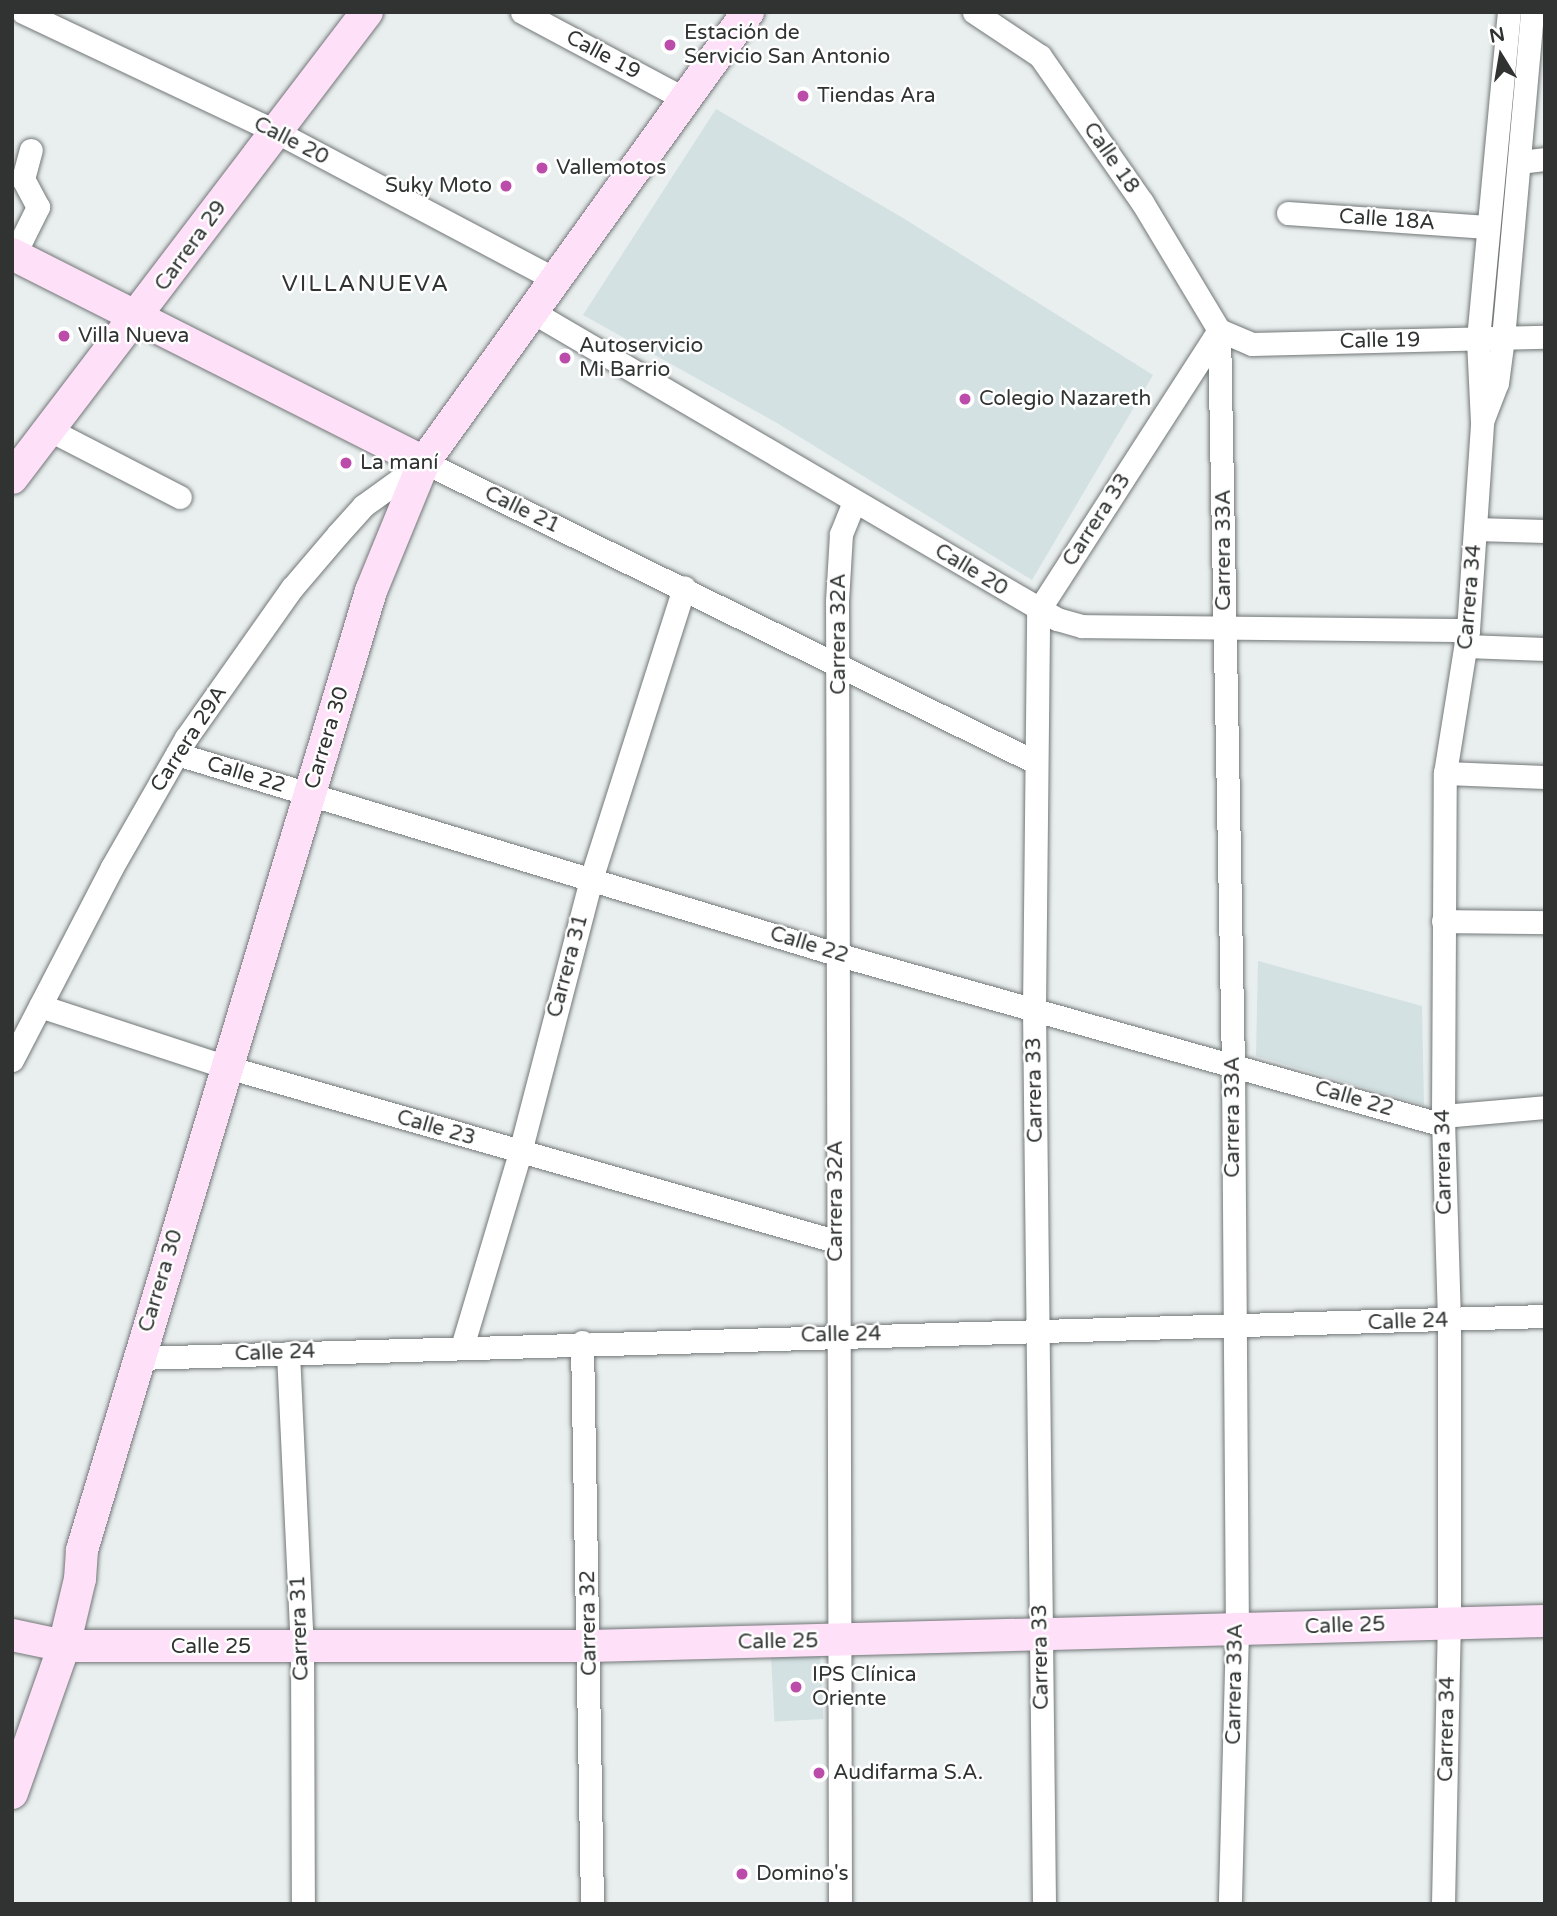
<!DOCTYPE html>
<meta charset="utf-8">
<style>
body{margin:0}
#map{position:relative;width:1557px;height:1916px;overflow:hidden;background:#e9eeee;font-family:"Varela Round",sans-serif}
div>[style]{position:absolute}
.built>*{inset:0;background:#d3e1e2;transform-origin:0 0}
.roads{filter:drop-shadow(0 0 2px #727777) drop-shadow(0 0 2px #727777)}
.street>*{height:23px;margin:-11.5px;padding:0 11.5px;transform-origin:11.5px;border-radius:11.5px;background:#fff}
.secondary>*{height:32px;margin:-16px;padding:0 16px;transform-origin:16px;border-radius:16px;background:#fee1f8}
.dots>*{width:19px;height:19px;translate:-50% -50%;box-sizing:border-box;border:4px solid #fff;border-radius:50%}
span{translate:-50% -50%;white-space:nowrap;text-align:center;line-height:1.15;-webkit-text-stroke:5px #fff;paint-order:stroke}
.poi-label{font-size:21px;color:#313333}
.left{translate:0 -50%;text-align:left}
.right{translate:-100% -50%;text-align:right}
.street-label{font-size:21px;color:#313333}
.neighbourhood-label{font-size:23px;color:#313333;letter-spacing:2px}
.frame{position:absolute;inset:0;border:14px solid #313333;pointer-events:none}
.north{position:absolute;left:1466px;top:21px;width:70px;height:70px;-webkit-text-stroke:5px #fff;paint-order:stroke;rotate:349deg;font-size:19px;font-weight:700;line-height:28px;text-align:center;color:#313333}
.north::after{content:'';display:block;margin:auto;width:24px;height:32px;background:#313333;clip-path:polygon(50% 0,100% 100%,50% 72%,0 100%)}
</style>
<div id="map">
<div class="built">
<i style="clip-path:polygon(716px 109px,903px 218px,1153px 375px,1032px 580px,777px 423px,583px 315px)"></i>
<i style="clip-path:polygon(1258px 961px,1422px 1006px,1424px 1105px,1256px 1056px)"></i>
<i style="left:820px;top:1654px;width:65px;height:49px;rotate:87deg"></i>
</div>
<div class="roads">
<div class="street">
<i style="left:23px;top:12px;width:279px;rotate:25.3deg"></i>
<i style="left:275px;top:131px;width:316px;rotate:27.9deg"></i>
<i style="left:522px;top:12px;width:185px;rotate:28.1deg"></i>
<i style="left:974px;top:12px;width:79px;rotate:33.7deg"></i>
<i style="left:1040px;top:56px;width:178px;rotate:55.1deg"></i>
<i style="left:1142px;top:202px;width:149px;rotate:59deg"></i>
<i style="left:1219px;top:330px;width:734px;rotate:88.91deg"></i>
<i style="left:1233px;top:1064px;width:567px;rotate:89.6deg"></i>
<i style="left:1237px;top:1631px;width:273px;rotate:91.5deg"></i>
<i style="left:1520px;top:162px;width:25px;rotate:-7deg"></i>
<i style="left:1288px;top:213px;width:199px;rotate:4deg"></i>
<i style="left:14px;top:255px;width:54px;rotate:-63.4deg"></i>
<i style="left:38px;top:207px;width:32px;rotate:-118deg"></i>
<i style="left:23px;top:179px;width:30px;rotate:-75deg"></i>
<i style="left:531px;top:311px;width:610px;rotate:30.35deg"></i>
<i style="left:1057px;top:619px;width:26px;rotate:16deg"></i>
<i style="left:1082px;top:626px;width:386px;rotate:0.6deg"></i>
<i style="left:1219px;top:330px;width:36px;rotate:23deg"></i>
<i style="left:1252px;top:344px;width:293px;rotate:-1.4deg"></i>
<i style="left:1483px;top:419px;width:39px;rotate:-69deg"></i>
<i style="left:1497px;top:383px;width:45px;rotate:-82.4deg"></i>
<i style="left:1503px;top:338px;width:327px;rotate:-84.9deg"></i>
<i style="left:50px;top:430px;width:146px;rotate:27.3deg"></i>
<i style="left:1475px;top:529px;width:70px;rotate:1.6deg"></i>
<i style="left:1466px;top:646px;width:79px;rotate:2.2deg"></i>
<i style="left:177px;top:754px;width:689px;rotate:16.88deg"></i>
<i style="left:836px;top:954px;width:631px;rotate:15.73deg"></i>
<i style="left:1445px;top:773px;width:100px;rotate:2.3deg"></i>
<i style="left:1443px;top:921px;width:102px;rotate:0.6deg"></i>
<i style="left:40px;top:1006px;width:197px;rotate:18.1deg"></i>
<i style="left:227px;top:1067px;width:632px;rotate:15.97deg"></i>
<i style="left:12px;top:1060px;width:217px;rotate:-62.6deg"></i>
<i style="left:112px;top:867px;width:149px;rotate:-60.2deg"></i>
<i style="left:186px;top:738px;width:184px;rotate:-54.8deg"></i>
<i style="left:292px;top:588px;width:71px;rotate:-49.6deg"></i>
<i style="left:338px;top:534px;width:38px;rotate:-48deg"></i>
<i style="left:363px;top:506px;width:75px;rotate:-35.8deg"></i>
<i style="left:424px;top:462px;width:678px;rotate:26.15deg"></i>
<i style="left:1443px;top:1116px;width:102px;rotate:-5deg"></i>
<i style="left:582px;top:1342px;width:562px;rotate:88.98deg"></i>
<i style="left:462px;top:1347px;width:203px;rotate:-73.4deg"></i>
<i style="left:520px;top:1152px;width:285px;rotate:-75.4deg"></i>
<i style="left:592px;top:876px;width:303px;rotate:-72.3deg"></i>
<i style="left:288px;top:1353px;width:294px;rotate:87.3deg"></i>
<i style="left:302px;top:1647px;width:257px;rotate:89.8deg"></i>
<i style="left:138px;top:1358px;width:1408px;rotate:-1.71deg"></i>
<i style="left:840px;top:1904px;width:1303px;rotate:-90.13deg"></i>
<i style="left:837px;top:601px;width:67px;rotate:-86.6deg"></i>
<i style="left:841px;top:534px;width:35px;rotate:-68deg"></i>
<i style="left:1044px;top:1904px;width:894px;rotate:-90.64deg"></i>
<i style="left:1034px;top:1010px;width:399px;rotate:-89.4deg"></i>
<i style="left:1038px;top:611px;width:334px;rotate:-57.2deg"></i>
<i style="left:1443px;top:1904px;width:281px;rotate:-88.8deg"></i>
<i style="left:1449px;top:1623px;width:302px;rotate:-90deg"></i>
<i style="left:1449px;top:1321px;width:205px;rotate:-91.7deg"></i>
<i style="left:1443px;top:1116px;width:343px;rotate:-89.7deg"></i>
<i style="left:1445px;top:773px;width:145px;rotate:-80.9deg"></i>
<i style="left:1468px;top:630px;width:208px;rotate:-86.1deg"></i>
<i style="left:1482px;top:422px;width:83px;rotate:-92.8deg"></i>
<i style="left:1478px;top:339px;width:328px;rotate:-84.6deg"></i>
</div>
<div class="secondary">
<i style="left:12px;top:254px;width:462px;rotate:26.8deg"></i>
<i style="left:12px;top:478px;width:586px;rotate:-52.7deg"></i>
<i style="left:12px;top:1635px;width:53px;rotate:11.9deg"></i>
<i style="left:64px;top:1646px;width:526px"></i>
<i style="left:590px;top:1646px;width:955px;rotate:-1.5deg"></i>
<i style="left:12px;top:1793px;width:156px;rotate:-70.5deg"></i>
<i style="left:64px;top:1646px;width:69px;rotate:-76.6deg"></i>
<i style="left:80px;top:1579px;width:29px;rotate:-86deg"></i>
<i style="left:82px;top:1550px;width:1002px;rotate:-73.23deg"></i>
<i style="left:371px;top:591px;width:139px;rotate:-67.7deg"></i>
<i style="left:424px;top:462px;width:555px;rotate:-54.25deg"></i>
</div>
</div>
<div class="dots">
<i style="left:670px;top:45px;background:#bb4ca9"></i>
<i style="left:803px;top:96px;background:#bb4ca9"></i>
<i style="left:542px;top:168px;background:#bb4ca9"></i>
<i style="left:506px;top:186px;background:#bb4ca9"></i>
<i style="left:64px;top:336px;background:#bb4ca9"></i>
<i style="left:565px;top:358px;background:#bb4ca9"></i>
<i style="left:965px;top:399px;background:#bb4ca9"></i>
<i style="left:346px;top:463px;background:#bb4ca9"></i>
<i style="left:796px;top:1687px;background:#bb4ca9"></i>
<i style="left:819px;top:1773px;background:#bb4ca9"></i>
<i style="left:742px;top:1874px;background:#bb4ca9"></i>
</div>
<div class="poi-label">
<span class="left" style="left:684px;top:45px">Estación de<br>Servicio San Antonio</span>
<span class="left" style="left:817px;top:96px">Tiendas Ara</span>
<span class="left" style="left:556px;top:168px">Vallemotos</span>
<span class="right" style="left:492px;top:186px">Suky Moto</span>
<span class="left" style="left:78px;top:336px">Villa Nueva</span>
<span class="left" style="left:579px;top:358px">Autoservicio<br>Mi Barrio</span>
<span class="left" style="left:979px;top:399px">Colegio Nazareth</span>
<span class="left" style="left:360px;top:463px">La maní</span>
<span class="left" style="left:812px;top:1687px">IPS Clínica<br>Oriente</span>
<span class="left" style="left:833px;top:1773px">Audifarma S.A.</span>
<span class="left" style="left:756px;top:1874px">Domino's</span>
</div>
<div class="street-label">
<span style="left:603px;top:55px;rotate:28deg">Calle 19</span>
<span style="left:291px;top:141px;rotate:27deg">Calle 20</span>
<span style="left:1111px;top:158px;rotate:55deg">Calle 18</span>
<span style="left:1387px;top:220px;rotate:4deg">Calle 18A</span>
<span style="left:191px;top:246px;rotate:-54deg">Carrera 29</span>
<span style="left:1380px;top:341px;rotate:-1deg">Calle 19</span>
<span style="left:522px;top:510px;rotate:26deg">Calle 21</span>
<span style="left:1097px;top:520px;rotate:-57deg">Carrera 33</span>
<span style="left:1224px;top:550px;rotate:-90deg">Carrera 33A</span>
<span style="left:971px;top:570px;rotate:31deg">Calle 20</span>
<span style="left:1470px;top:597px;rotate:-85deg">Carrera 34</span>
<span style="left:839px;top:634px;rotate:-90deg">Carrera 32A</span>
<span style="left:327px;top:738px;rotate:-73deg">Carrera 30</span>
<span style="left:189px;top:739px;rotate:-57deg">Carrera 29A</span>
<span style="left:246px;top:775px;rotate:17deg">Calle 22</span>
<span style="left:809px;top:945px;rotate:17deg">Calle 22</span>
<span style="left:568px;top:966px;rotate:-75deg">Carrera 31</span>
<span style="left:1035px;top:1090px;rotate:-91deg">Carrera 33</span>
<span style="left:1354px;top:1099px;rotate:16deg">Calle 22</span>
<span style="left:1233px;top:1117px;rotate:-90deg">Carrera 33A</span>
<span style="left:436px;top:1128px;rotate:16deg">Calle 23</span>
<span style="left:1444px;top:1162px;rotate:-91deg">Carrera 34</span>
<span style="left:836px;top:1201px;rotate:-90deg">Carrera 32A</span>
<span style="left:161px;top:1281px;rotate:-73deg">Carrera 30</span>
<span style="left:1408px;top:1322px;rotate:-2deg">Calle 24</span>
<span style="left:841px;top:1335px;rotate:-1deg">Calle 24</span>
<span style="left:275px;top:1353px;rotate:-2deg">Calle 24</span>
<span style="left:589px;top:1623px;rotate:-91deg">Carrera 32</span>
<span style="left:1345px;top:1626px;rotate:-2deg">Calle 25</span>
<span style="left:300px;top:1628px;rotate:-92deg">Carrera 31</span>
<span style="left:778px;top:1642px;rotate:-1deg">Calle 25</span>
<span style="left:211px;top:1647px">Calle 25</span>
<span style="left:1041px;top:1657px;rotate:-91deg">Carrera 33</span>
<span style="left:1235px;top:1684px;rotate:-89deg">Carrera 33A</span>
<span style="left:1447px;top:1729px;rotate:-89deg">Carrera 34</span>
</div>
<div class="neighbourhood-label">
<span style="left:366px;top:284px">VILLANUEVA</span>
</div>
<div class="frame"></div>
<div class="north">N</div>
</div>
